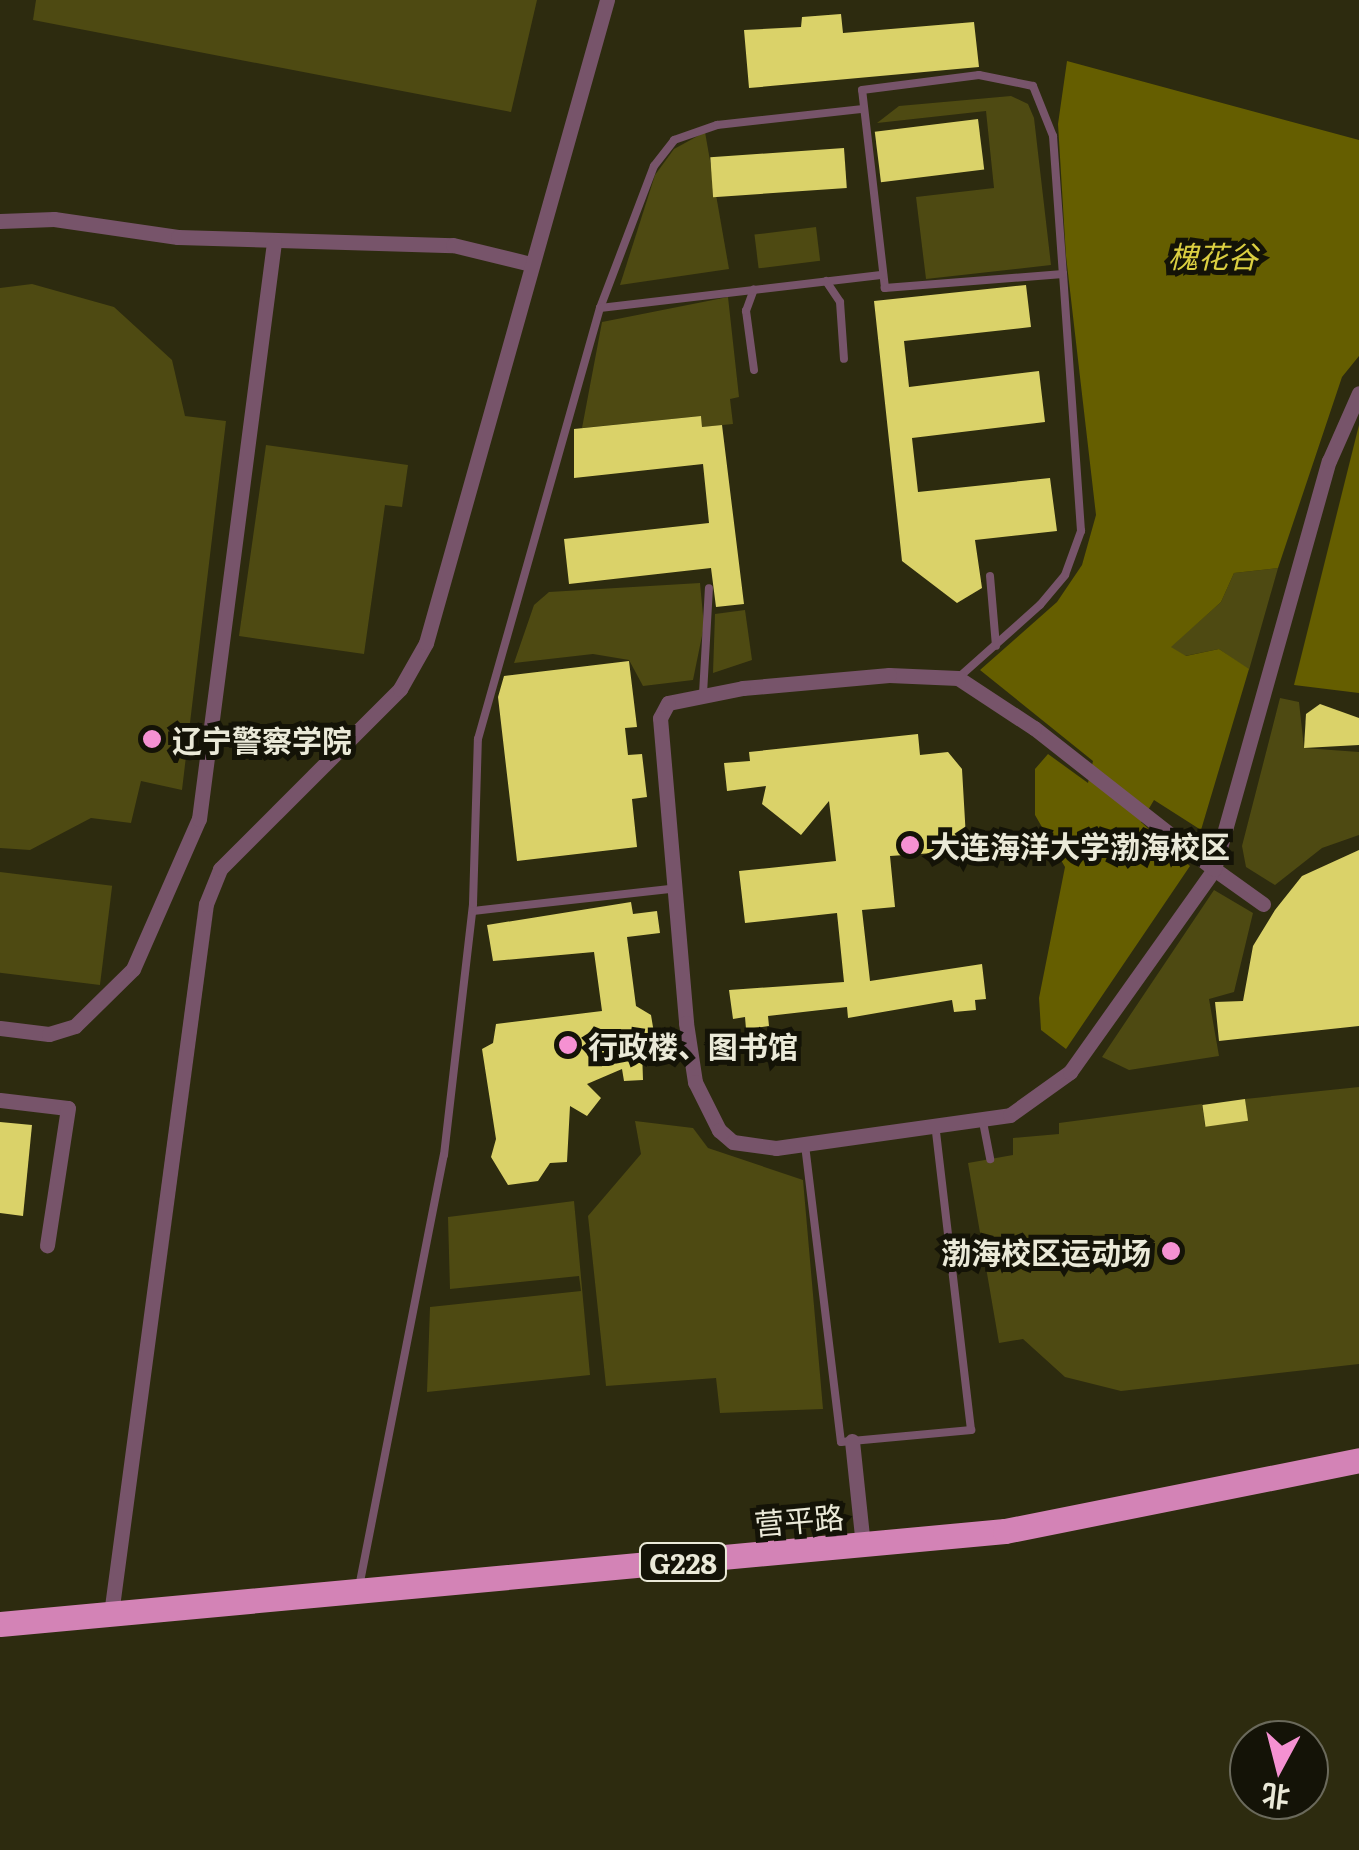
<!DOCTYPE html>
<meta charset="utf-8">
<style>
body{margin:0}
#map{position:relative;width:1359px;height:1850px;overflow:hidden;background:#2d2b0f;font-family:Literata,"Noto Sans SC",serif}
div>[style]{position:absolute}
.green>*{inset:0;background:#4e4a12;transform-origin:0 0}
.forest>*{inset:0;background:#655e00}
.building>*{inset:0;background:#dad269;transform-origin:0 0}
.service>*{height:8px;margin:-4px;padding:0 4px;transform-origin:4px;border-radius:4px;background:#77546a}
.minor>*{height:15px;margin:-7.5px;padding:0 7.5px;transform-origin:7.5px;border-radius:7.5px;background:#77546a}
.trunk>*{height:25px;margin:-12.5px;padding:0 12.5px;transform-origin:12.5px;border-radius:12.5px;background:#d383b6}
.dots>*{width:28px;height:28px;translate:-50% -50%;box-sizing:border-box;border:5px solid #141307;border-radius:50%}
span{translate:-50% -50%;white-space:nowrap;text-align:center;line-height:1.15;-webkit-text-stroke:10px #141307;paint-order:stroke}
.shield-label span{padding:2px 8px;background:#141307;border:2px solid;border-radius:8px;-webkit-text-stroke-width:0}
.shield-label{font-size:28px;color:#eae9d8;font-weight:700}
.park-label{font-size:30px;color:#dbcf41;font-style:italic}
.poi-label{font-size:30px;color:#eae9d8;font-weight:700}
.left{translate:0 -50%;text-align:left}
.right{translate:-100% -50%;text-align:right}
.street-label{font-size:30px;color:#eae9d8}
.north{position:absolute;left:1229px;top:1720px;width:100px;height:100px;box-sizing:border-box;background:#141307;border:2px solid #6a695b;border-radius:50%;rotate:187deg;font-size:28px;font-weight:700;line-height:40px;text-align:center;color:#eae9d8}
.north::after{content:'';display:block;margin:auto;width:35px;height:45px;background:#f591d2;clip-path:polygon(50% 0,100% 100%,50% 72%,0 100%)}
</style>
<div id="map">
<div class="green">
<i style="clip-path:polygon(36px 0,537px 0,511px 112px,33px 20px)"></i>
<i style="clip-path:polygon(1011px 96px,1028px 104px,1034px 118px,1051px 265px,926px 279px,916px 197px,994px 188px,986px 111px,877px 123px,899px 106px)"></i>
<i style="clip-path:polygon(705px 132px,729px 269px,620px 285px,655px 175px,674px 149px)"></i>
<i style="left:816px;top:227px;width:34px;height:62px;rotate:83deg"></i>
<i style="clip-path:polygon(32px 284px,114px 307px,172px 360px,185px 416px,226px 421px,182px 790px,141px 781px,131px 823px,91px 818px,30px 850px,0 848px,0 288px)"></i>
<i style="clip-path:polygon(728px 297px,739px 397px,730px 399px,733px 424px,702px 427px,701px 416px,582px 428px,602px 322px)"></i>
<i style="clip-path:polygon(266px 445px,408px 465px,402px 507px,385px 505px,364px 654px,239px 636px)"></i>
<i style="clip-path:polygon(1278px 568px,1249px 670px,1219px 649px,1185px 656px,1170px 647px,1221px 602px,1234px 573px)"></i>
<i style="clip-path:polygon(700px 583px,704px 626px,693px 680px,643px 686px,629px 660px,593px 654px,514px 663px,534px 605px,549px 592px)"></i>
<i style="clip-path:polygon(745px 610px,752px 660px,713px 673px,715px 614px)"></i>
<i style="clip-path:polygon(1280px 698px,1299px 702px,1304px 748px,1359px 752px,1359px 835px,1322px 848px,1275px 885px,1246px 867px,1242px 846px)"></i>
<i style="left:0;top:872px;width:113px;height:100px;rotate:7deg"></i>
<i style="clip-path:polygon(1214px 890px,1253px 913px,1234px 992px,1209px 999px,1219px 1056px,1129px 1070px,1102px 1057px)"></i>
<i style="clip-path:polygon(1359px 1087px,1359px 1364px,1121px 1391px,1065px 1377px,1023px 1339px,999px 1343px,968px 1163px,1013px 1155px,1013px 1138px,1059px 1134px,1059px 1123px,1202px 1104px,1205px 1126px,1247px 1121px,1245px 1099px)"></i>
<i style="clip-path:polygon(635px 1121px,693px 1128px,708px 1148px,803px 1180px,823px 1409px,720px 1413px,716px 1378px,606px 1386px,588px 1216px,641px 1154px)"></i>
<i style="clip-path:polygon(574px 1201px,590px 1375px,427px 1392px,430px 1307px,581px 1291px,579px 1276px,450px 1289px,448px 1217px)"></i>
</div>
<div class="forest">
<i style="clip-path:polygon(1067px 61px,1359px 140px,1359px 356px,1342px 377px,1278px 568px,1234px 573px,1221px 602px,1171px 647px,1186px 656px,1219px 649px,1249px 669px,1201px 830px,1154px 800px,1141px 822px,1190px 866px,1066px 1049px,1041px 1030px,1039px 998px,1065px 867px,1035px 815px,1035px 769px,1048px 754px,1088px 783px,1093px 761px,980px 670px,1057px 602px,1082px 565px,1096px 515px,1066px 256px,1058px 124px)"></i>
<i style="clip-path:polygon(1359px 425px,1359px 693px,1294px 685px)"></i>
</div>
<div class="building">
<i style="clip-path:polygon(841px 14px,843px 33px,974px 22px,979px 67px,749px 88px,744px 30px,801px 27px,802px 17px)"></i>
<i style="left:978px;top:119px;width:51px;height:104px;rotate:83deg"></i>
<i style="left:844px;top:148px;width:40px;height:134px;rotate:86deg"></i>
<i style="clip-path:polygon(1026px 285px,1031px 327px,904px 341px,909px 387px,1039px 371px,1045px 422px,912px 438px,918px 492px,1050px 478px,1057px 531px,975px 540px,982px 588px,957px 603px,902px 561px,874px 301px)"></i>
<i style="clip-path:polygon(701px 416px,702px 427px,722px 425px,744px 604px,716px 607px,711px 568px,569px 584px,564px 539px,709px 523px,703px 464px,574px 478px,574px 429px)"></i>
<i style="clip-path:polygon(629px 661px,637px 727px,625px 728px,628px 755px,642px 754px,647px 797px,632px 799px,637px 847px,517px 861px,498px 697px,504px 676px)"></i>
<i style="clip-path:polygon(1320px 704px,1359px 718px,1359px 745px,1304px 748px,1306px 714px)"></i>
<i style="clip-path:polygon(918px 734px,920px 755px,948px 752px,962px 769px,966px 838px,963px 851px,890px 856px,895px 907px,862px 910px,870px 981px,982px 964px,986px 999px,975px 1000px,976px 1010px,954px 1012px,952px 1000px,848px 1018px,847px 1007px,768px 1016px,769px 1026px,746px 1029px,745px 1017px,733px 1019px,729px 990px,844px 982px,837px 913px,745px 923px,739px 871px,836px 861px,829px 801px,801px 835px,762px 804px,766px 786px,727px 791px,724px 763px,750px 761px,749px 752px)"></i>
<i style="clip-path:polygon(1359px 850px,1359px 1026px,1219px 1041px,1215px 1002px,1243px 1001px,1253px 946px,1275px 910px,1302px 876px)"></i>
<i style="clip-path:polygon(631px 902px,633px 914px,657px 911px,660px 933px,627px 937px,636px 1006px,651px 1015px,655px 1039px,642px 1050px,643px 1080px,624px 1081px,622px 1069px,587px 1084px,601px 1098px,587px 1116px,570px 1106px,567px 1162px,550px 1163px,538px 1181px,508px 1185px,491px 1157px,496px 1139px,482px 1049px,493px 1043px,496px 1024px,602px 1011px,594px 952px,493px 961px,487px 925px)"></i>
<i style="left:1245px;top:1099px;width:22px;height:43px;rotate:82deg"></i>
<i style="clip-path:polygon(0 1122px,32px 1125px,23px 1216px,0 1213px)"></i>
</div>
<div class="service">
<i style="left:826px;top:281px;width:25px;rotate:56deg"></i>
<i style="left:840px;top:302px;width:57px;rotate:86deg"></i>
<i style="left:600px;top:308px;width:152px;rotate:-69.2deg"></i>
<i style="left:654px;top:166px;width:33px;rotate:-52deg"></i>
<i style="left:674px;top:140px;width:46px;rotate:-19.2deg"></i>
<i style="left:717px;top:125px;width:147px;rotate:-6.3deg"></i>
<i style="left:754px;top:370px;width:60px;rotate:-97.7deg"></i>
<i style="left:746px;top:311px;width:23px;rotate:-70deg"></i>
<i style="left:990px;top:576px;width:70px;rotate:85.1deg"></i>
<i style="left:958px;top:678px;width:110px;rotate:-41.7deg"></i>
<i style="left:1040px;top:605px;width:39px;rotate:-50deg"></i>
<i style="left:1065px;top:575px;width:47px;rotate:-70deg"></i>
<i style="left:1081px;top:531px;width:258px;rotate:-94deg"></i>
<i style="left:1063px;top:274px;width:179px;rotate:175.5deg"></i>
<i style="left:885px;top:288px;width:199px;rotate:-96.6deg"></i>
<i style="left:862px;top:90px;width:118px;rotate:-7.3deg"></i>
<i style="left:979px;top:75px;width:55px;rotate:11.5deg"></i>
<i style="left:1033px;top:86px;width:54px;rotate:68.2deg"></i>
<i style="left:1053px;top:136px;width:138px;rotate:85.9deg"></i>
<i style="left:703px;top:694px;width:106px;rotate:-86.8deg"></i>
<i style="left:473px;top:911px;width:198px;rotate:-6.4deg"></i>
<i style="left:983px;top:1122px;width:38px;rotate:79deg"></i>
<i style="left:805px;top:1145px;width:299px;rotate:83.1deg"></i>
<i style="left:841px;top:1442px;width:131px;rotate:-5.3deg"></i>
<i style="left:971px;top:1430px;width:302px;rotate:-96.7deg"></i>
<i style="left:359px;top:1587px;width:440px;rotate:-78.9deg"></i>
<i style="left:444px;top:1155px;width:253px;rotate:-83.4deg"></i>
<i style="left:473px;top:904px;width:165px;rotate:-88.3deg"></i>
<i style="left:478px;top:739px;width:448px;rotate:-74.2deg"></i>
<i style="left:600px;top:308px;width:285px;rotate:-6.7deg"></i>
</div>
<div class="minor">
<i style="left:0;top:221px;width:54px;rotate:-2.1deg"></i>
<i style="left:54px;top:219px;width:125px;rotate:8.3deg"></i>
<i style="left:178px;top:237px;width:275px;rotate:1.7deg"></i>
<i style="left:453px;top:245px;width:80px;rotate:13.7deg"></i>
<i style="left:1263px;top:904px;width:60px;rotate:-144.5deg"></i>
<i style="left:1214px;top:869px;width:229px;rotate:-141.9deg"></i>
<i style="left:1034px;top:728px;width:91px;rotate:-146.7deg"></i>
<i style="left:958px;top:678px;width:69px;rotate:-177.5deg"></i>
<i style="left:889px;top:675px;width:147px;rotate:174.9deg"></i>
<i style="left:743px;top:688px;width:76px;rotate:168.7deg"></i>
<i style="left:668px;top:703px;width:17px;rotate:118deg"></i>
<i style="left:660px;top:718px;width:306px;rotate:85.1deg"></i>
<i style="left:686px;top:1023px;width:60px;rotate:81.3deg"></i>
<i style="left:695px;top:1082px;width:54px;rotate:63.4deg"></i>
<i style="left:719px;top:1130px;width:18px;rotate:41deg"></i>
<i style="left:733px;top:1142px;width:43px;rotate:7.9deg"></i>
<i style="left:776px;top:1148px;width:236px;rotate:-8deg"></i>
<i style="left:1010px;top:1115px;width:74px;rotate:-35.6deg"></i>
<i style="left:1070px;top:1072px;width:249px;rotate:-54.6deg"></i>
<i style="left:1214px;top:869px;width:424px;rotate:-74.3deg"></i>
<i style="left:1329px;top:461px;width:74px;rotate:-66.2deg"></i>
<i style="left:0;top:1028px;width:49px;rotate:7deg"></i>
<i style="left:49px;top:1034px;width:27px;rotate:-17deg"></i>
<i style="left:75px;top:1026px;width:81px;rotate:-44.5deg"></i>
<i style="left:133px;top:969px;width:164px;rotate:-66.3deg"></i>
<i style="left:199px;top:819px;width:582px;rotate:-82.59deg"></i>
<i style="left:0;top:1100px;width:68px;rotate:6.7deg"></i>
<i style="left:68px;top:1108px;width:139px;rotate:98.7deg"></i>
<i style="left:852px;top:1441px;width:106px;rotate:84deg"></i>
<i style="left:111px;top:1614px;width:716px;rotate:-82.38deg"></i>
<i style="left:206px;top:904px;width:38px;rotate:-68deg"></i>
<i style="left:220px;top:869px;width:255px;rotate:-45deg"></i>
<i style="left:400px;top:689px;width:53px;rotate:-60.5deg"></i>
<i style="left:426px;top:643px;width:668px;rotate:-74.28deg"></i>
</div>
<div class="trunk">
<i style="left:0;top:1624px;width:1009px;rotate:-5.29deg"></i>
<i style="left:1005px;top:1531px;width:361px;rotate:-11.3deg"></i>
</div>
<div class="dots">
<i style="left:152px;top:739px;background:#f591d2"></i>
<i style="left:910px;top:845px;background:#f591d2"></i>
<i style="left:568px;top:1045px;background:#f591d2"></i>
<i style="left:1171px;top:1251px;background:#f591d2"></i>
</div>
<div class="shield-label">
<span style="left:683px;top:1562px">G228</span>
</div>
<div class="park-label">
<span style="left:1213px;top:255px">槐花谷</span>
</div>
<div class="poi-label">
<span class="left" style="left:172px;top:739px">辽宁警察学院</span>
<span class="left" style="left:930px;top:845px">大连海洋大学渤海校区</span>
<span class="left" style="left:588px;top:1045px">行政楼、图书馆</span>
<span class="right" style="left:1151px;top:1251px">渤海校区运动场</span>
</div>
<div class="street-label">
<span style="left:799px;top:1519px;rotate:-5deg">营平路</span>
</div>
<div class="north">北</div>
</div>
